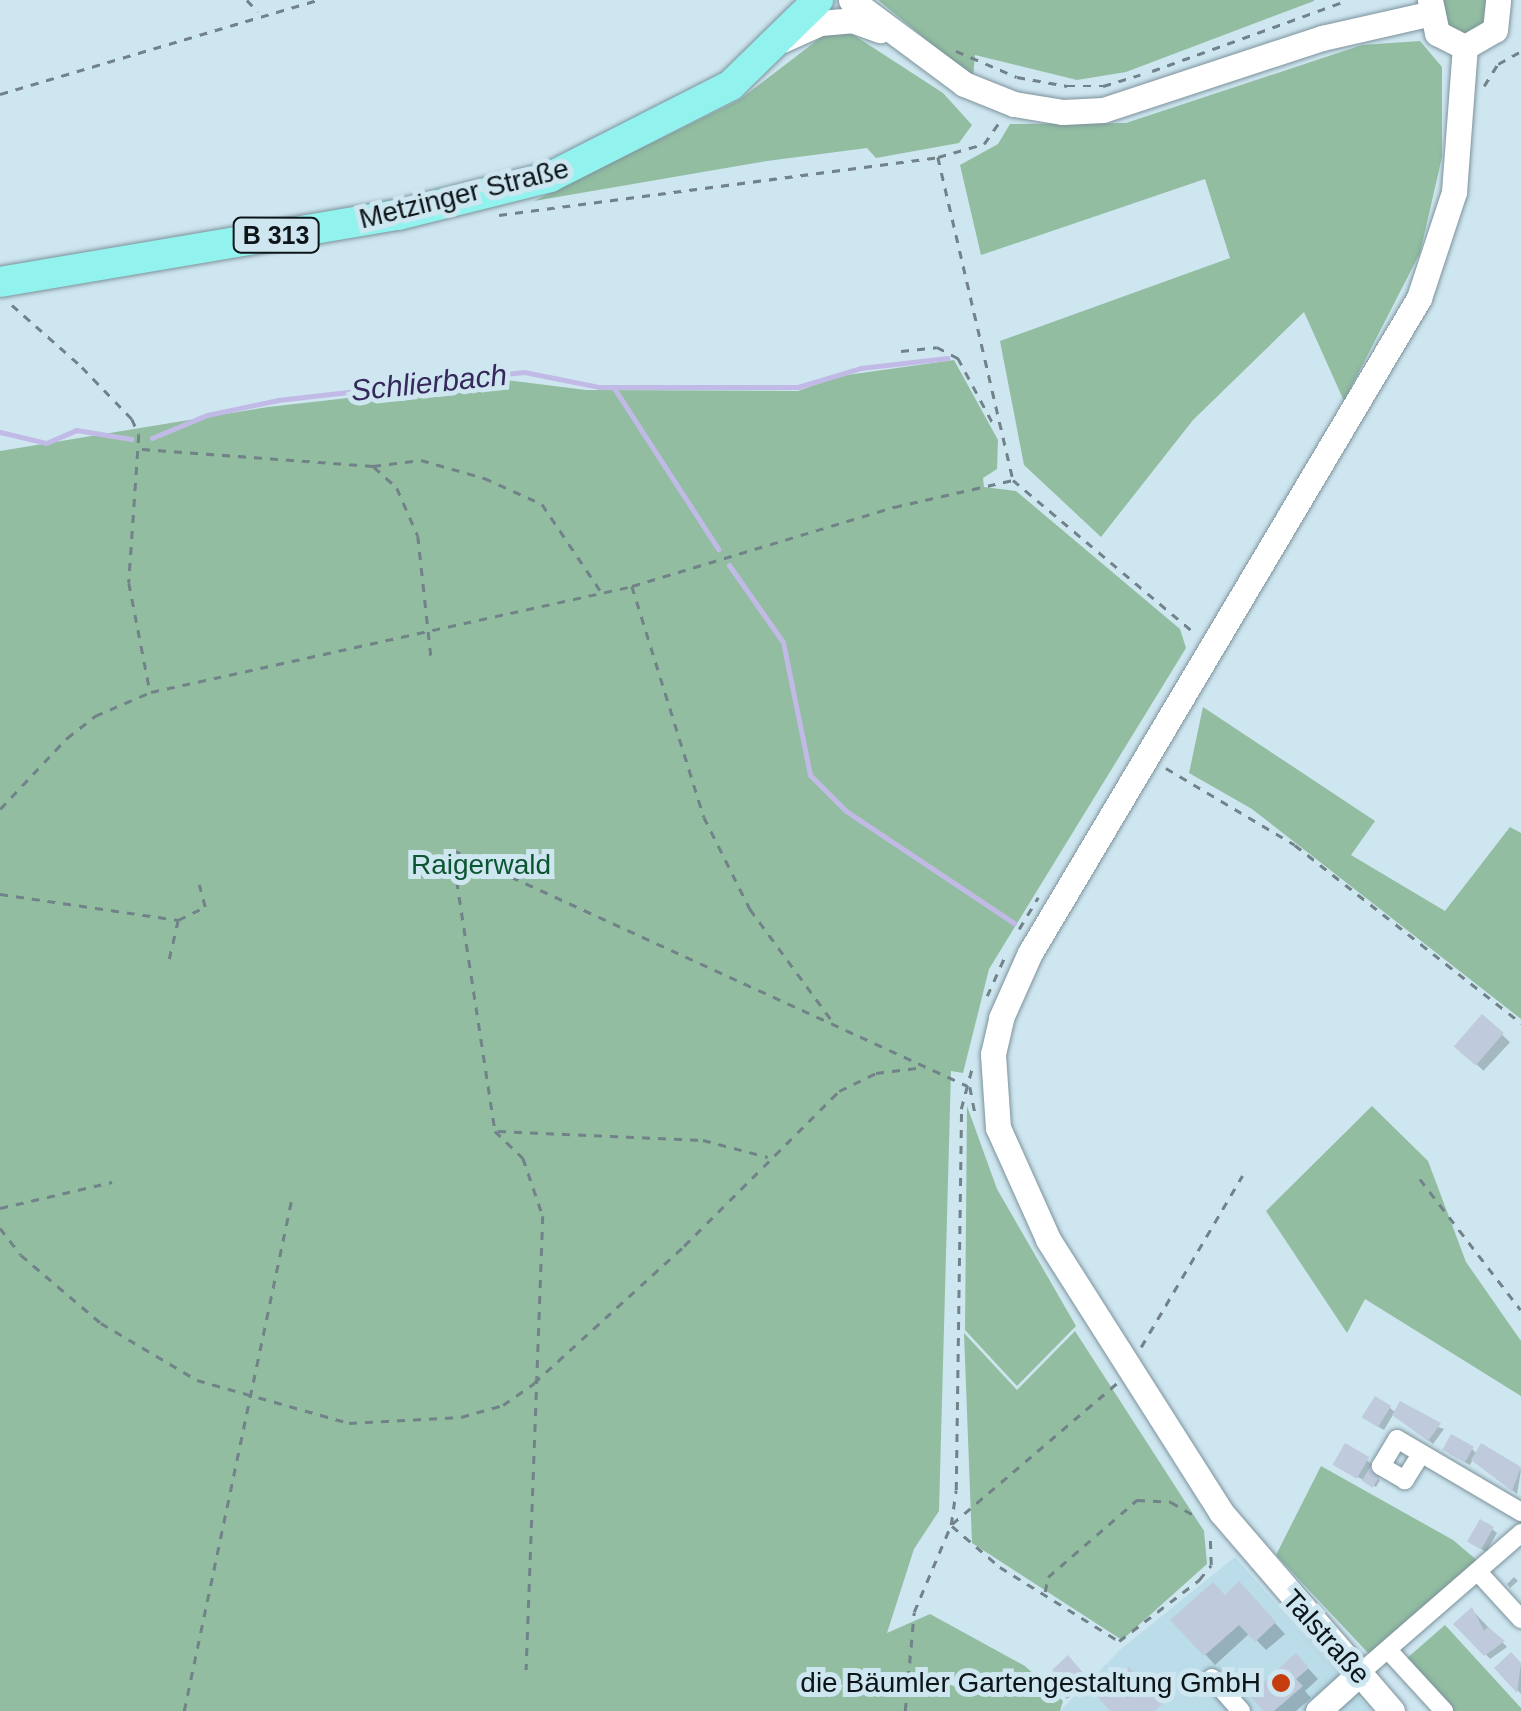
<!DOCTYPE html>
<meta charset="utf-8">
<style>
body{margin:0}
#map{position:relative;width:1521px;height:1711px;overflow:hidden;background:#cee6f0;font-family:Arial,sans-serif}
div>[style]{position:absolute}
.built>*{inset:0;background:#bbdce9}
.green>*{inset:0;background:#92bda1}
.shadow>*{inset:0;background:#0003;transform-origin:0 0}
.stream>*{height:5px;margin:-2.5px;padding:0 2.5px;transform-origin:2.5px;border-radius:2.5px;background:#c2bae6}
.building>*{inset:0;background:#bfcbdd;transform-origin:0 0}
.path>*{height:2.5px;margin-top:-1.25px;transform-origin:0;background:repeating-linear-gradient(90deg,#718289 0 8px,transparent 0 16px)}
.roads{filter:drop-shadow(0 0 2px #7c929b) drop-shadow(0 0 2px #7c929b)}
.street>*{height:18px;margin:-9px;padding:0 9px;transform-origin:9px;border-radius:9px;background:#fff}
.secondary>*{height:25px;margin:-12.5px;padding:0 12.5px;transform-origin:12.5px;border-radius:12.5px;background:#fff}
.primary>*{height:30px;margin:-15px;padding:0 15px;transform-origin:15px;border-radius:15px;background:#92f2ee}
.dots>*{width:28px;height:28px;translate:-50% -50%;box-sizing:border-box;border:5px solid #cee6f0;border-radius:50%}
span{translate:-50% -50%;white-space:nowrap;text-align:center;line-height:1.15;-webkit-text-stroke:10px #cee6f0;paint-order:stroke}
.shield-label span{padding:2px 8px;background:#cee6f0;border:2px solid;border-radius:8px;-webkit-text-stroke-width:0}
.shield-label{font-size:25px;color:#0d1519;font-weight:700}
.street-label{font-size:28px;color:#0d1519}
.park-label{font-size:28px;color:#0c5531}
.poi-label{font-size:28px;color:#0d1519}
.right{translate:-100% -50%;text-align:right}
.water-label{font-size:30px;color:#36275d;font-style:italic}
</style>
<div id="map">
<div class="built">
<i style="clip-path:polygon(1235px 1557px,1371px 1711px,1060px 1711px,1121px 1649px)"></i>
</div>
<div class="green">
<i style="clip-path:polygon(878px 0,1314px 0,1314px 1px,1126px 72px,1077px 80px,975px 55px,973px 78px)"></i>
<i style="clip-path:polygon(1441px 0,1488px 0,1488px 22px,1467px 36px,1445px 26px)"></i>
<i style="clip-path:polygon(849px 32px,943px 93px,972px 125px,959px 143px,876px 158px,867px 148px,767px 161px,534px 201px,739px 100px,824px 35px)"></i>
<i style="clip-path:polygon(1420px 41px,1442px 67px,1442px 157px,1420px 253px,1344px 401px,1304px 312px,1193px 420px,1101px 537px,1024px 465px,1000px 341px,1230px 258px,1205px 179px,981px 255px,960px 165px,998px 144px,1010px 124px,1126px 123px,1362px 45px)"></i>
<i style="clip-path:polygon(954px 360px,998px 440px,997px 469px,983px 478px,984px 487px,1016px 491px,1180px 629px,1186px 648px,989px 969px,963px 1073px,951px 1071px,939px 1511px,914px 1549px,887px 1633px,930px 1614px,1025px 1666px,1063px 1701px,1060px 1711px,0 1711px,0 451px,268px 407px,507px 380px,586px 390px,798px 391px,840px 376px)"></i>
<i style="clip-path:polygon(1203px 707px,1375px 821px,1351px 855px,1445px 911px,1510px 827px,1521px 833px,1521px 1019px,1252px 809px,1189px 773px)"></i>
<i style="clip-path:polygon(967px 1106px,997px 1189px,1076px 1326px,1017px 1386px,965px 1330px)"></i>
<i style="clip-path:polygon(1372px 1106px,1428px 1161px,1466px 1262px,1521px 1341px,1521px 1396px,1365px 1299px,1347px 1333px,1266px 1211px)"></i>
<i style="clip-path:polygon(1075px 1331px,1204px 1531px,1207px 1564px,1122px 1640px,972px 1543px,964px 1333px,1017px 1390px)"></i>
<i style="clip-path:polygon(1321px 1466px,1453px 1540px,1479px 1562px,1370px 1655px,1276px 1555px)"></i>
<i style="clip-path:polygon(1445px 1625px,1521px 1708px,1521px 1711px,1453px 1711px,1406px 1659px)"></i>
</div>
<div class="shadow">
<i style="left:1483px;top:1017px;width:37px;height:39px;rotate:43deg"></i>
<i style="clip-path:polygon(1390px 1408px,1396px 1413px,1444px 1429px,1433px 1444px,1394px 1413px,1384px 1430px,1369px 1421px)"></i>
<i style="clip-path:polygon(1482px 1446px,1521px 1470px,1517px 1494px,1473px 1459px,1470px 1465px,1450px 1454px,1472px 1449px,1477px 1454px)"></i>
<i style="clip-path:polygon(1346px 1447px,1372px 1464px,1368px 1472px,1380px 1480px,1376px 1487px,1336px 1465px)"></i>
<i style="clip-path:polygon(1492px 1529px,1497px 1533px,1486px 1552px,1470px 1541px)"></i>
<i style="clip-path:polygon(1514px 1577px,1518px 1581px,1510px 1588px,1507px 1584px)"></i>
<i style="clip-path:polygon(1249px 1595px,1285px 1634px,1266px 1650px,1250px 1633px,1215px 1665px,1174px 1620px,1225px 1598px)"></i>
<i style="clip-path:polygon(1472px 1610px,1507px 1647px,1490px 1659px,1475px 1642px)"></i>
<i style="clip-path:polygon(1511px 1656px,1521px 1666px,1521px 1694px,1498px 1668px)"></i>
<i style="clip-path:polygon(1068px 1659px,1088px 1681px,1067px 1699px,1053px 1684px)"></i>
<i style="clip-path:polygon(1306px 1666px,1318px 1679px,1305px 1691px,1311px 1698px,1296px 1711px,1267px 1711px)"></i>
</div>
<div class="stream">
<i style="left:614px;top:388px;width:192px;rotate:57.1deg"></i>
<i style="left:0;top:432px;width:47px;rotate:13.4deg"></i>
<i style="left:46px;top:443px;width:33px;rotate:-23deg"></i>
<i style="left:76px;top:430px;width:56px;rotate:9.3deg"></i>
<i style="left:152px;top:438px;width:60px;rotate:-22.7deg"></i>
<i style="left:207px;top:415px;width:73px;rotate:-11.9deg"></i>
<i style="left:278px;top:400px;width:248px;rotate:-6.5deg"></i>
<i style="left:524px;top:372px;width:76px;rotate:11.3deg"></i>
<i style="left:599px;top:387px;width:199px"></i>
<i style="left:798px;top:387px;width:66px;rotate:-16.8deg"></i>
<i style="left:861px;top:368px;width:87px;rotate:-6.6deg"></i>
<i style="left:729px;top:565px;width:94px;rotate:55deg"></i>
<i style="left:783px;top:642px;width:136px;rotate:78.5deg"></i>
<i style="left:810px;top:775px;width:51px;rotate:45deg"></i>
<i style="left:846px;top:811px;width:202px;rotate:33.7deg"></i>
</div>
<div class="building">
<i style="left:1482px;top:1014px;width:29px;height:43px;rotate:41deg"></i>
<i style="left:1375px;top:1396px;width:19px;height:25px;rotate:32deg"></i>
<i style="clip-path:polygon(1400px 1401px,1441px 1423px,1428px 1441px,1392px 1415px)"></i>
<i style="left:1451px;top:1434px;width:26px;height:18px;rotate:29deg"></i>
<i style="left:1345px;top:1443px;width:28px;height:25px;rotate:30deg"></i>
<i style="clip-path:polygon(1481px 1443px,1521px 1467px,1512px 1491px,1471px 1460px)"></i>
<i style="left:1369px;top:1469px;width:13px;height:14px;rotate:32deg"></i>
<i style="left:1480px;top:1519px;width:16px;height:26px;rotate:30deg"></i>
<i style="clip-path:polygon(1239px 1581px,1276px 1622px,1255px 1642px,1239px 1625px,1204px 1656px,1170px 1620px,1213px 1582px,1225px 1595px)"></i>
<i style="clip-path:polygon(1472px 1607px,1484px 1631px,1488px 1627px,1505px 1641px,1484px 1656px,1453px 1624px)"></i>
<i style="clip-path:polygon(1511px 1652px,1521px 1663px,1517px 1693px,1494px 1668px)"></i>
<i style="clip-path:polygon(1296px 1653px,1309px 1668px,1296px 1679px,1303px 1686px,1274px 1711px,1263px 1711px,1249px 1695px)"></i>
<i style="clip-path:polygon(1068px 1655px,1085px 1675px,1061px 1696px,1050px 1683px,1058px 1676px,1052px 1670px)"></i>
<i style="clip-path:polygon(1129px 1667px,1162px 1704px,1155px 1711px,1110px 1711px,1096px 1695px)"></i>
</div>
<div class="path">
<i style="left:247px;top:0;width:16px;rotate:47deg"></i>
<i style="left:956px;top:51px;width:66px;rotate:23.1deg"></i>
<i style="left:1017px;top:77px;width:51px;rotate:10.2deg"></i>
<i style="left:1067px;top:86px;width:36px"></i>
<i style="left:1103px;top:86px;width:39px;rotate:-17deg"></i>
<i style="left:1152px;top:71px;width:208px;rotate:-19.9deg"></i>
<i style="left:1484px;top:86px;width:26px;rotate:-58deg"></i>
<i style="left:1498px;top:64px;width:26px;rotate:-29deg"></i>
<i style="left:0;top:94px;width:332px;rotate:-16.5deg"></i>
<i style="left:938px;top:157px;width:332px;rotate:76.9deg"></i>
<i style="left:1013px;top:480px;width:239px;rotate:40.1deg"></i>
<i style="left:499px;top:215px;width:443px;rotate:-7.5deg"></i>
<i style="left:938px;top:157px;width:48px;rotate:-15.8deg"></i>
<i style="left:984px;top:144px;width:29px;rotate:-55deg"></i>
<i style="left:12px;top:305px;width:94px;rotate:41.5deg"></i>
<i style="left:82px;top:367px;width:72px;rotate:46.1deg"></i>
<i style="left:132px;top:419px;width:17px;rotate:66deg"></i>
<i style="left:139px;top:435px;width:148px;rotate:93.9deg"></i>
<i style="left:129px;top:583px;width:110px;rotate:79deg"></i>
<i style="left:901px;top:351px;width:36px;rotate:-6deg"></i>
<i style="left:937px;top:347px;width:24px;rotate:28deg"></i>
<i style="left:958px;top:358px;width:78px;rotate:61.8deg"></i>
<i style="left:142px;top:449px;width:232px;rotate:4.2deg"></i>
<i style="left:373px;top:466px;width:48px;rotate:-7.1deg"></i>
<i style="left:421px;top:460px;width:66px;rotate:15.9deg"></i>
<i style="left:484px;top:478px;width:64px;rotate:24.1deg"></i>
<i style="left:542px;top:504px;width:104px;rotate:56deg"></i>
<i style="left:374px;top:467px;width:31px;rotate:42deg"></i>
<i style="left:397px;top:488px;width:52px;rotate:66.4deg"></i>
<i style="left:418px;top:536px;width:121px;rotate:83.8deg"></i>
<i style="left:632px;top:586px;width:242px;rotate:72.7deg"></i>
<i style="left:704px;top:817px;width:103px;rotate:63.4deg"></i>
<i style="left:750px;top:909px;width:140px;rotate:53.7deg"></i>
<i style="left:1166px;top:768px;width:150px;rotate:30.8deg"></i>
<i style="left:1295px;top:845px;width:288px;rotate:38.2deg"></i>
<i style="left:0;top:809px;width:98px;rotate:-46.7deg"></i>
<i style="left:67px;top:738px;width:36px;rotate:-38deg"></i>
<i style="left:95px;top:716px;width:61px;rotate:-23.2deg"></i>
<i style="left:151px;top:692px;width:493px;rotate:-12.4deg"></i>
<i style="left:632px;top:586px;width:274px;rotate:-16.8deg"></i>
<i style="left:894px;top:507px;width:122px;rotate:-12.8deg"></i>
<i style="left:452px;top:849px;width:285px;rotate:81.3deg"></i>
<i style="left:495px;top:1131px;width:39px;rotate:44deg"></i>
<i style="left:523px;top:1158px;width:61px;rotate:71deg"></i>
<i style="left:543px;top:1216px;width:454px;rotate:92.1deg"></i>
<i style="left:453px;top:850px;width:566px;rotate:24.62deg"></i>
<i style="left:0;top:894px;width:180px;rotate:8.3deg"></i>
<i style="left:178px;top:920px;width:30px;rotate:-26deg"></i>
<i style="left:205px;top:907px;width:23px;rotate:-105deg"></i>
<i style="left:1019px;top:929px;width:37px;rotate:-59deg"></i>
<i style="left:169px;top:959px;width:39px;rotate:-77deg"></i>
<i style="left:987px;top:996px;width:46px;rotate:-65.7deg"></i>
<i style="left:970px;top:1087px;width:32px;rotate:79deg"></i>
<i style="left:498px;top:1131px;width:205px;rotate:2.5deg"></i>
<i style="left:703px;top:1140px;width:67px;rotate:14.7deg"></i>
<i style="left:1420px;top:1179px;width:165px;rotate:52.4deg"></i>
<i style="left:0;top:1208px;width:115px;rotate:-13.1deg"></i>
<i style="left:0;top:1228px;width:34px;rotate:52deg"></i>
<i style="left:21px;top:1255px;width:105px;rotate:40.4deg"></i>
<i style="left:101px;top:1323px;width:112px;rotate:30.7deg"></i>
<i style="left:197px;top:1380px;width:158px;rotate:15.8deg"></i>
<i style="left:349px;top:1423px;width:112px;rotate:-3.1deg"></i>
<i style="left:461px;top:1417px;width:44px;rotate:-15.9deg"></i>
<i style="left:503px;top:1405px;width:38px;rotate:-35deg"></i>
<i style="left:534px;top:1383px;width:203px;rotate:-42.4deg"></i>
<i style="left:684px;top:1246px;width:219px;rotate:-45deg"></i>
<i style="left:839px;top:1091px;width:41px;rotate:-25.9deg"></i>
<i style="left:876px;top:1073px;width:49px;rotate:-7deg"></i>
<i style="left:1141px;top:1347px;width:199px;rotate:-59.4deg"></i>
<i style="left:952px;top:1524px;width:217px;rotate:-40.5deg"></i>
<i style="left:952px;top:1526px;width:63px;rotate:40.5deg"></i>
<i style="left:1000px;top:1567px;width:140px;rotate:31.9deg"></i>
<i style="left:1119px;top:1641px;width:101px;rotate:-37.3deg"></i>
<i style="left:1199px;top:1580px;width:19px;rotate:-51deg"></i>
<i style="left:1211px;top:1565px;width:31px;rotate:-92deg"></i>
<i style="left:1045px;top:1592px;width:15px;rotate:-79deg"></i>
<i style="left:1048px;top:1577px;width:118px;rotate:-40.9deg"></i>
<i style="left:1137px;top:1500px;width:34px;rotate:3deg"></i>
<i style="left:1171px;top:1502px;width:32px;rotate:30deg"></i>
<i style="left:184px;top:1711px;width:525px;rotate:-78.13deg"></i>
<i style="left:905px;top:1711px;width:99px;rotate:-84.8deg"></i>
<i style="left:914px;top:1612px;width:95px;rotate:-67deg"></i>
<i style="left:951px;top:1525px;width:35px;rotate:-82deg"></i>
<i style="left:956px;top:1490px;width:381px;rotate:-89.2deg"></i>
<i style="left:961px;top:1109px;width:42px;rotate:-75deg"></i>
</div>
<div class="roads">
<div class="street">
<i style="left:1421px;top:1454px;width:31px;rotate:122deg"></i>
<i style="left:1405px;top:1480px;width:28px;rotate:-150deg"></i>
<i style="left:1381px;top:1466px;width:31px;rotate:-59deg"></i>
<i style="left:1397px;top:1439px;width:144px;rotate:30.5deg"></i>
<i style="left:1478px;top:1572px;width:64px;rotate:47.5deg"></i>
<i style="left:1388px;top:1650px;width:83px;rotate:47.4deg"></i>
<i style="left:1359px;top:1674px;width:215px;rotate:-41deg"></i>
<i style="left:1212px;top:1678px;width:44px;rotate:48.7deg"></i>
</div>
<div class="secondary">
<i style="left:851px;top:0;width:141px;rotate:36.6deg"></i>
<i style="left:964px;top:84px;width:54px;rotate:21.8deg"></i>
<i style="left:1014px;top:104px;width:50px;rotate:9.3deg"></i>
<i style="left:1063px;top:112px;width:40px;rotate:-2.9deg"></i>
<i style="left:1103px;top:110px;width:231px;rotate:-18.2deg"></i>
<i style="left:1322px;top:38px;width:109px;rotate:-12.8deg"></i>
<i style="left:1430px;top:0;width:34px;rotate:78deg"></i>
<i style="left:1437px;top:33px;width:31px;rotate:27deg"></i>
<i style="left:1465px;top:47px;width:34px;rotate:-30deg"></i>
<i style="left:1495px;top:30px;width:30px;rotate:-84deg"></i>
<i style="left:782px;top:40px;width:42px;rotate:-24.1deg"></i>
<i style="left:820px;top:23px;width:32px;rotate:-5deg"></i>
<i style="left:852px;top:20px;width:30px;rotate:20deg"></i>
<i style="left:1318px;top:1711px;width:55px;rotate:-42.1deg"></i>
<i style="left:1392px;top:1711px;width:262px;rotate:-130.7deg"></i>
<i style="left:1221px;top:1512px;width:323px;rotate:-122.4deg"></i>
<i style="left:1048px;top:1239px;width:122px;rotate:-114.2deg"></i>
<i style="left:998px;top:1128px;width:74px;rotate:-93.9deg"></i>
<i style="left:993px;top:1054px;width:37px;rotate:-77deg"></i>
<i style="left:1001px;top:1018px;width:71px;rotate:-66deg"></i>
<i style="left:1030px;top:953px;width:762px;rotate:-59.29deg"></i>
<i style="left:1419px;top:298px;width:112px;rotate:-71.7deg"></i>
<i style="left:1454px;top:192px;width:145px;rotate:-85.7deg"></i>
</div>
<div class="primary">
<i style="left:0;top:282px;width:404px;rotate:-9.6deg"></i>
<i style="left:398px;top:215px;width:157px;rotate:-14deg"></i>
<i style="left:550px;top:177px;width:203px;rotate:-26.9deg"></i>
<i style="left:731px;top:85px;width:122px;rotate:-44.3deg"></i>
</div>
</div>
<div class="dots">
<i style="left:1281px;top:1683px;background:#c53d0f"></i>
</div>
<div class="shield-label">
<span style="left:276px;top:235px">B 313</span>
</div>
<div class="street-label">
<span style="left:464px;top:194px;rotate:-14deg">Metzinger Straße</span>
<span style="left:1326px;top:1637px;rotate:48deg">Talstraße</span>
</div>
<div class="park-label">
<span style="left:481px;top:865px">Raigerwald</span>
</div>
<div class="poi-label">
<span class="right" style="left:1261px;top:1683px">die Bäumler Gartengestaltung GmbH</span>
</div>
<div class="water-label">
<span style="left:429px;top:383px;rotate:-6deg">Schlierbach</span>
</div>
</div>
